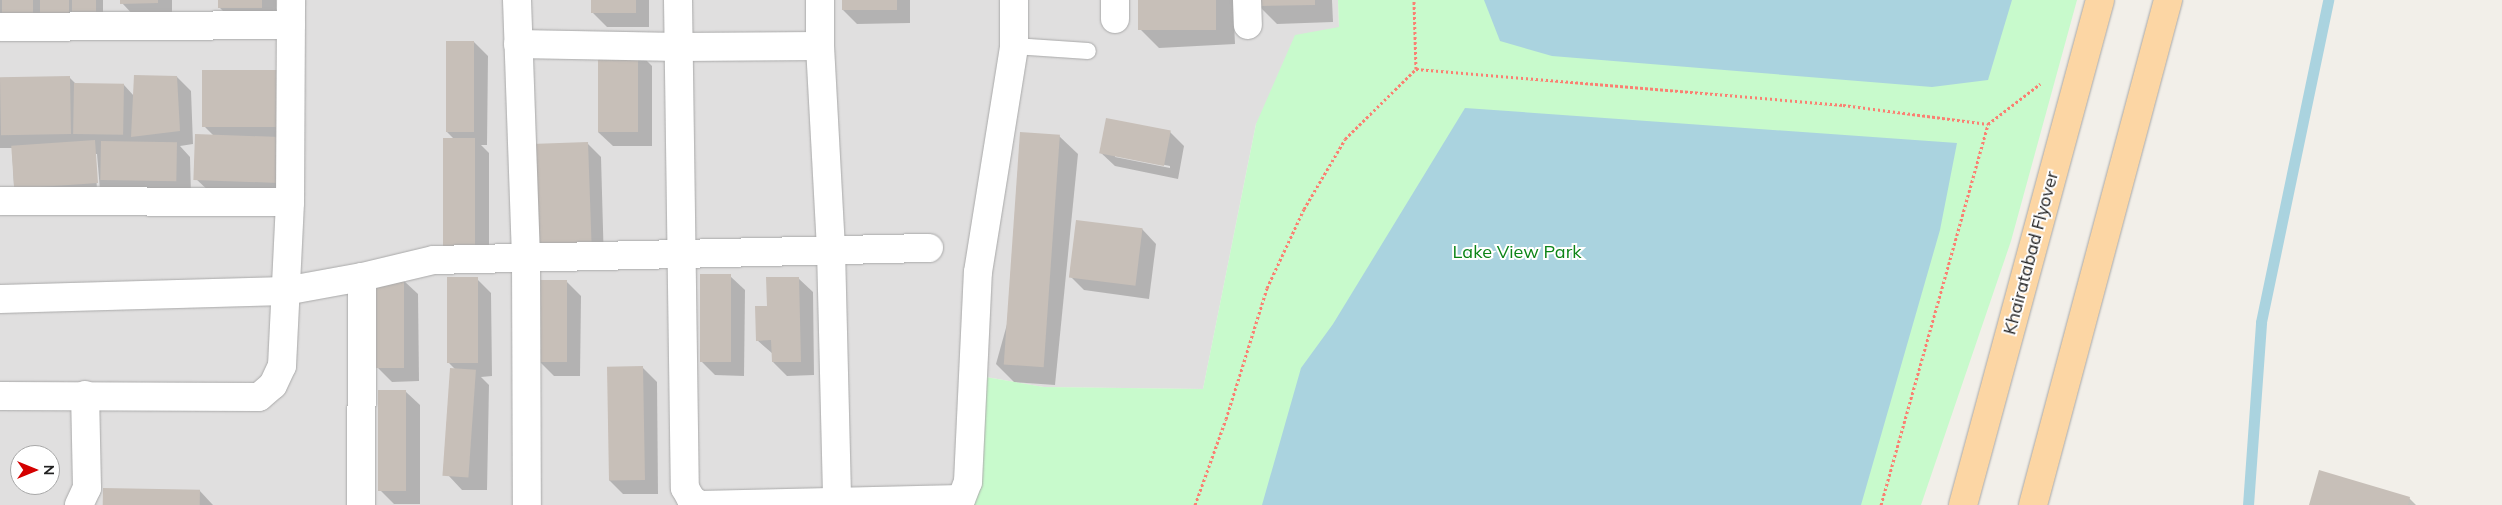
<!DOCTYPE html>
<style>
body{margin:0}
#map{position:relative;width:2502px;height:505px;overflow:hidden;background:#f2efe9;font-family:Mulish,sans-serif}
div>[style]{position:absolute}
.residential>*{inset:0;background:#e0dfdf}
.park>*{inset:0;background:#c8facc}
.water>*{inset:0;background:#aad3df}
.shadow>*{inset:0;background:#0003}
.stream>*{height:11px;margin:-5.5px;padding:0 5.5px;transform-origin:5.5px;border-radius:5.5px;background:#aad3df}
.building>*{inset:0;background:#c7bfb8;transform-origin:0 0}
.path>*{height:3px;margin-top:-1.5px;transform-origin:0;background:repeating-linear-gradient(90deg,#fa8072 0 2.5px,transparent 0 5px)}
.roads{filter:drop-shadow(0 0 1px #a9a9a9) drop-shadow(0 0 1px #a9a9a9)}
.service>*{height:16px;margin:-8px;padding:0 8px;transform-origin:8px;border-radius:8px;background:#fff}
.minor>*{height:28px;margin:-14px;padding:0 14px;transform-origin:14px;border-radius:14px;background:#fff}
.primary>*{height:28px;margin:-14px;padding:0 14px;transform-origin:14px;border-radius:14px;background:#fcd6a4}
span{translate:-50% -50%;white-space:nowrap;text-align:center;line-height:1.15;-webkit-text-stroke:4px #fff;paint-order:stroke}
.park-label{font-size:18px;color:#0c8416}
.street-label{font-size:18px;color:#222}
.north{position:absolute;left:10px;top:445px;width:50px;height:50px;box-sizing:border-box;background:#fff;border:1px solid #a7a7a7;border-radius:50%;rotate:90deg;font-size:14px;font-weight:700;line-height:20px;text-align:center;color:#222}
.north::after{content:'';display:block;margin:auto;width:18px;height:22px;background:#d40000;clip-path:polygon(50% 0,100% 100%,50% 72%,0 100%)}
</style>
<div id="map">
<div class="residential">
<i style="clip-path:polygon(evenodd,0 0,1338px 0,1339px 27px,1256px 124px,1203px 389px,1044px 387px,969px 374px,957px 505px,0 505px,0 0,20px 455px,50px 455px,50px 485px,20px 485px,20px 455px)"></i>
</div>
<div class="park">
<i style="clip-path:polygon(1338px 0,2077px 0,2011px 241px,1921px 505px,957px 505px,968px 374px,1044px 387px,1203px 389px,1256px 124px,1295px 35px,1339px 27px)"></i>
</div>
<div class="water">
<i style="clip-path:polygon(1484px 0,2012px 0,1988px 80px,1932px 87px,1552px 56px,1500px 41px)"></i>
<i style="clip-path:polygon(1465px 108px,1957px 143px,1940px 230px,1861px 505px,1262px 505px,1301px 368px,1333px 324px)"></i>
</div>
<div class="shadow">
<i style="clip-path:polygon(0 0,103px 0,103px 20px,0 35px)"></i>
<i style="clip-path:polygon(122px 0,172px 0,172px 17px,136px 18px,122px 3px)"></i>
<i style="clip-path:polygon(219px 0,276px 0,276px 22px,233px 21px,219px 7px)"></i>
<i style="clip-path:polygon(593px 0,649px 0,649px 27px,607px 27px,593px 13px)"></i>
<i style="clip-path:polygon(843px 0,910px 0,910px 23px,857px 24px,843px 10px)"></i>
<i style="clip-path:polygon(1139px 0,1233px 0,1235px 44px,1159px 48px,1141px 30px)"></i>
<i style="clip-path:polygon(1259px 0,1332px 0,1333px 22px,1277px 24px,1259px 6px)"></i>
<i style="clip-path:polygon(474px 42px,488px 56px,487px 145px,481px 145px,489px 153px,489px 268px,458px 268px,454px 139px,446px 131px)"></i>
<i style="clip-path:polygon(638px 52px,652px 66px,652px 146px,613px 146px,598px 132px)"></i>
<i style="clip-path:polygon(279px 72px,300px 198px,211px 193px,196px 179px,214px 136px,205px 127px)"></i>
<i style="clip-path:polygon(evenodd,69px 77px,76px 84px,124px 85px,134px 96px,177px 77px,191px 91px,193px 144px,180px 146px,190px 157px,191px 195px,117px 193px,111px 187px,112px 197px,28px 200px,14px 186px,12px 148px,0 148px,0 78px,69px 77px,95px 154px,97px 154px,100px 190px,97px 190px,95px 154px)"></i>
<i style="clip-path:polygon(evenodd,1170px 132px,1184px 146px,1178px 179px,1115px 166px,1100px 152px,1170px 132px,1115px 155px,1170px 166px,1170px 168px,1115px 157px,1115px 155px)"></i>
<i style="clip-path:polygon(1059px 136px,1078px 154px,1055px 385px,1014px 382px,996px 364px)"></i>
<i style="clip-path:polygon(587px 143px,601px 157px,604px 265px,551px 266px)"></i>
<i style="clip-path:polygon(1142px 229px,1156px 244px,1149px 299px,1084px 290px,1070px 276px)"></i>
<i style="clip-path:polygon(730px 276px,745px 290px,744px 376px,715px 375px,701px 361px)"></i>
<i style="clip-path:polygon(798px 278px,813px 292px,814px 375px,787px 376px,773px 362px,773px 354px,757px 340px,768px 308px)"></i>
<i style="clip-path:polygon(477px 279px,491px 293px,492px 376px,481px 377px,489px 385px,487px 490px,462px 490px,448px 475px,456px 370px,449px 363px)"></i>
<i style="clip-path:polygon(403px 280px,418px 294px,419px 381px,392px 382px,378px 368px)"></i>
<i style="clip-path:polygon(567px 282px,581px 296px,580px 376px,554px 376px,540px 362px)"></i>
<i style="clip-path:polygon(643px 368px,657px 382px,658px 494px,623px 494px,609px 480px)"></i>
<i style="clip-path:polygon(405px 391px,420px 405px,420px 504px,394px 504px,380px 490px)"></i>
<i style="clip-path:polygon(199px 490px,213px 505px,104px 505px)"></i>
<i style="clip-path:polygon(2409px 498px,2416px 505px,2310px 505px)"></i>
</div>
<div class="stream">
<i style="left:2248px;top:505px;width:183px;rotate:-85.9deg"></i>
<i style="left:2261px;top:322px;width:329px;rotate:-78.2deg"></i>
</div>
<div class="building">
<i style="clip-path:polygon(2px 0,33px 0,33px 24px,2px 13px)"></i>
<i style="left:40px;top:0;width:29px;height:19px"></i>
<i style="left:72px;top:0;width:24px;height:13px"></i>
<i style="clip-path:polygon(120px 0,158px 0,158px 3px,120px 4px)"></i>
<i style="left:218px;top:0;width:44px;height:8px"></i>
<i style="left:591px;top:0;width:45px;height:13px"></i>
<i style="left:842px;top:0;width:55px;height:10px"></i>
<i style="left:1138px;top:0;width:78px;height:30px"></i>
<i style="clip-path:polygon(1258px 0,1315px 0,1315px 5px,1258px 6px)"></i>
<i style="left:446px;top:41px;width:28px;height:91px"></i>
<i style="left:598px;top:51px;width:40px;height:81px"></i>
<i style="left:202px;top:70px;width:78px;height:57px"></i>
<i style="clip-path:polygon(134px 75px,177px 76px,180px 131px,131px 137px)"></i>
<i style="left:70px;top:76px;width:58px;height:70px;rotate:89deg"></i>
<i style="left:74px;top:83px;width:50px;height:51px;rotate:1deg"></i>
<i style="left:1106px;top:118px;width:66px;height:36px;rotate:11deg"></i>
<i style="left:1020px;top:132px;width:40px;height:233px;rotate:4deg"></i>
<i style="left:195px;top:134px;width:92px;height:46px;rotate:2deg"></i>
<i style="left:443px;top:138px;width:32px;height:116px"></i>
<i style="left:95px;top:140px;width:43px;height:84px;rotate:86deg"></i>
<i style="left:101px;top:141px;width:76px;height:39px;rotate:1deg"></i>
<i style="left:588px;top:142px;width:109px;height:57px;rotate:88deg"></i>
<i style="left:1076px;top:220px;width:67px;height:58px;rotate:7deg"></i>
<i style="left:700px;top:274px;width:31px;height:88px"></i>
<i style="left:447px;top:277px;width:31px;height:86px"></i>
<i style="clip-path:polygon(766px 277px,799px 277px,801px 362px,772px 362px,771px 340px,756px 341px,755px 306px,767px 306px)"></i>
<i style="left:374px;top:279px;width:30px;height:89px"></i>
<i style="left:540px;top:280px;width:27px;height:82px"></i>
<i style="left:643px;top:366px;width:114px;height:36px;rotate:89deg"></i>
<i style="left:450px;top:368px;width:26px;height:108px;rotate:4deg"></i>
<i style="left:378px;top:390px;width:28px;height:101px"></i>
<i style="clip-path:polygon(2319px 470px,2410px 497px,2408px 505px,2309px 505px)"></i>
<i style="left:103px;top:488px;width:97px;height:17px;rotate:1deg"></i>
</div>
<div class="path">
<i style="left:1416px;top:69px;width:429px;rotate:4.8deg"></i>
<i style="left:1843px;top:105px;width:146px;rotate:7.5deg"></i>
<i style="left:1195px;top:505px;width:91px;rotate:-70.2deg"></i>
<i style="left:1226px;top:419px;width:137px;rotate:-72.6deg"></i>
<i style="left:1267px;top:288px;width:87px;rotate:-64.9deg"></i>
<i style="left:1304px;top:209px;width:81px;rotate:-59.6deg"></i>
<i style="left:1345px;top:139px;width:100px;rotate:-44.6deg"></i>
<i style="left:1416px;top:69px;width:69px;rotate:-91.7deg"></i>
<i style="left:1881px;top:505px;width:396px;rotate:-74.3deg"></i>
<i style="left:1988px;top:124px;width:66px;rotate:-37.6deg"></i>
</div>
<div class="roads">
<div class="service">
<i style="left:1014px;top:46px;width:74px;rotate:3.9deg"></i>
</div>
<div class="minor">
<i style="left:517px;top:0;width:258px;rotate:88deg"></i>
<i style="left:526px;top:258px;width:247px;rotate:89.8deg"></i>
<i style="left:678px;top:0;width:488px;rotate:89.2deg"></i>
<i style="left:685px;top:488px;width:13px;rotate:61deg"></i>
<i style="left:691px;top:499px;width:11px;rotate:34deg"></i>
<i style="left:700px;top:505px;width:261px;rotate:-1.3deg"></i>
<i style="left:820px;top:0;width:46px;rotate:90deg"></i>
<i style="left:820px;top:46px;width:204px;rotate:86.9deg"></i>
<i style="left:831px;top:250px;width:252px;rotate:88.6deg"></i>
<i style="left:1115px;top:0;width:19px;rotate:90deg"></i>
<i style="left:1247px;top:0;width:25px;rotate:88deg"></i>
<i style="left:0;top:27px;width:291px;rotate:-0.4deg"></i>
<i style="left:518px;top:44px;width:161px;rotate:1.1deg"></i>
<i style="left:679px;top:47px;width:141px;rotate:-0.4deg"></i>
<i style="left:0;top:201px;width:290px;rotate:0.2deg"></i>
<i style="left:0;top:299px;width:285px;rotate:-1.6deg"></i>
<i style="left:285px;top:291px;width:78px;rotate:-10.3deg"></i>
<i style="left:362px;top:277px;width:74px;rotate:-13.3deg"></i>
<i style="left:434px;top:260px;width:495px;rotate:-1.4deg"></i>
<i style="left:0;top:396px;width:259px;rotate:0.2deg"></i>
<i style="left:259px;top:397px;width:18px;rotate:-41deg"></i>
<i style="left:273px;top:385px;width:21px;rotate:-65deg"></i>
<i style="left:282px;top:366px;width:164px;rotate:-87.2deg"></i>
<i style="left:290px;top:202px;width:202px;rotate:-89.7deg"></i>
<i style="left:79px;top:505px;width:19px;rotate:-65deg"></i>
<i style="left:87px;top:488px;width:93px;rotate:-91.2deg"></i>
<i style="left:361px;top:505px;width:228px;rotate:-89.7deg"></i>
<i style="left:959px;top:505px;width:25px;rotate:-69deg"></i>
<i style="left:968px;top:482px;width:210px;rotate:-87.3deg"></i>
<i style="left:978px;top:272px;width:229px;rotate:-80.9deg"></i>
<i style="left:1014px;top:46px;width:46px;rotate:-90deg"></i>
</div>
<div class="primary">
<i style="left:1963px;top:505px;width:523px;rotate:-74.82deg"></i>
<i style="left:2033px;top:505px;width:523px;rotate:-75.03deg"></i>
</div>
</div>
<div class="park-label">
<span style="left:1517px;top:252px">Lake View Park</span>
</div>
<div class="street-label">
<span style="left:2031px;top:253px;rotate:-75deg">Khairatabad Flyover</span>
</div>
<div class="north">N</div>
</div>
